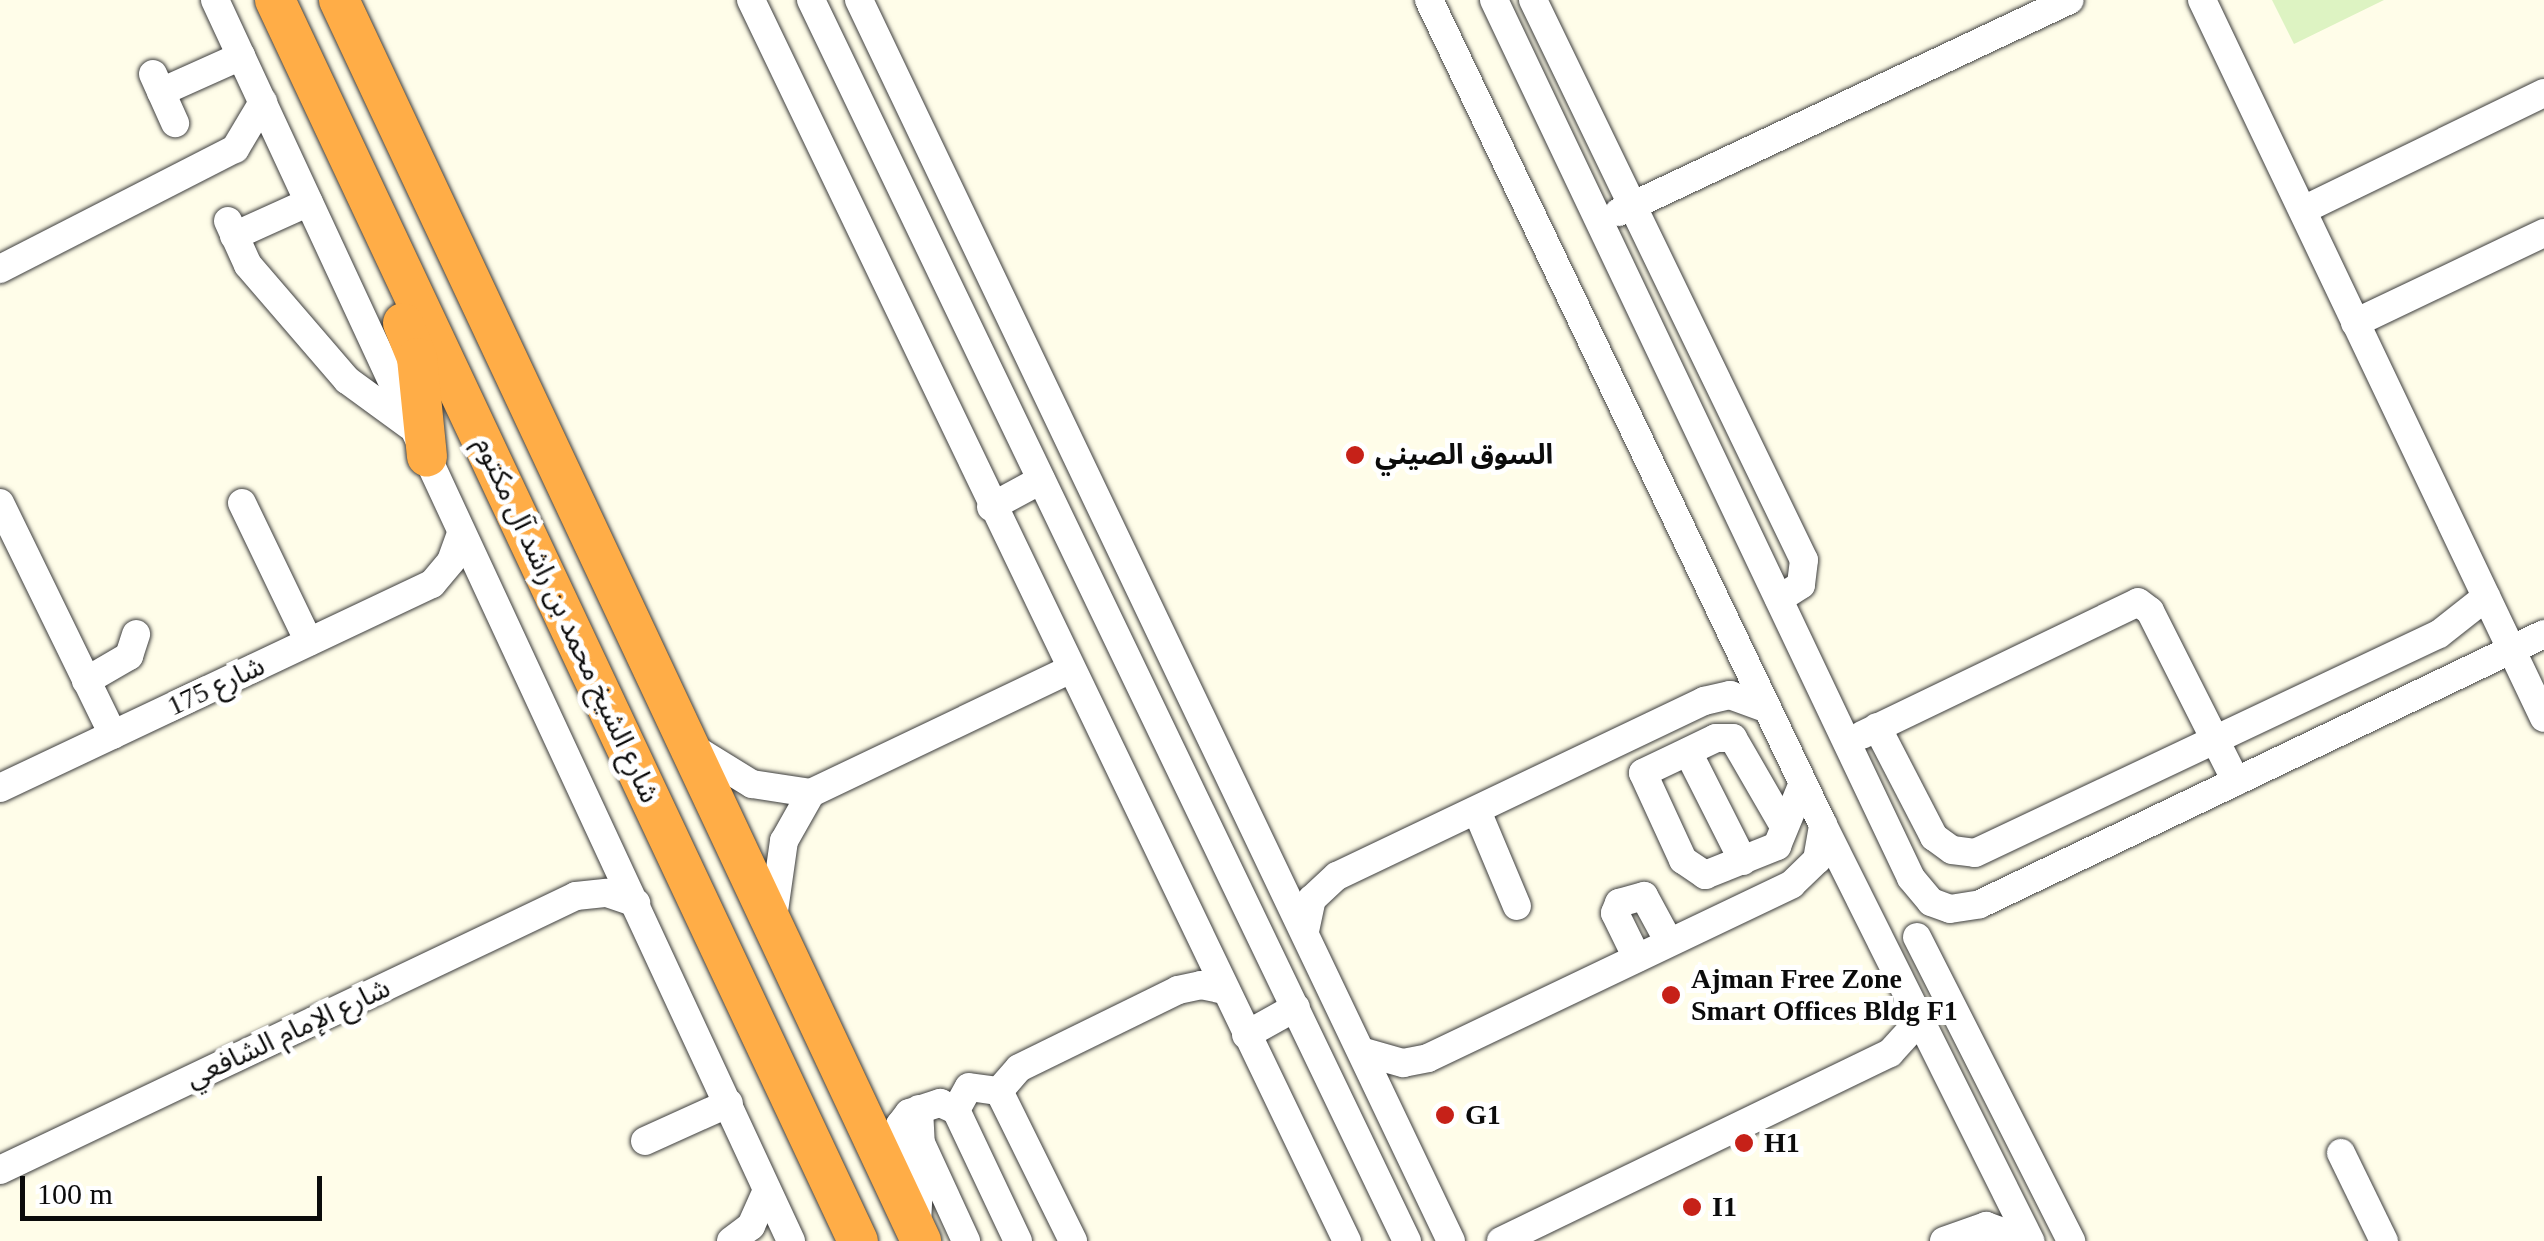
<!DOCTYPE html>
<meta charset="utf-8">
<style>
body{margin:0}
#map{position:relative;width:2544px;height:1241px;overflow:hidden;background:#fffde9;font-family:"Times New Roman","Noto Sans Arabic",serif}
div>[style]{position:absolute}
.pitch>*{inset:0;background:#ddf3c2}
.roads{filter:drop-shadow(0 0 2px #3e3e3e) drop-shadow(0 0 2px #3e3e3e)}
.minor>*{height:28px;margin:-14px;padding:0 14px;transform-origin:14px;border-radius:14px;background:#fff}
.highway>*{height:40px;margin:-20px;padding:0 20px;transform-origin:20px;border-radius:20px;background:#ffad47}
.dots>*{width:28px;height:28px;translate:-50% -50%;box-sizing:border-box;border:5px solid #fff;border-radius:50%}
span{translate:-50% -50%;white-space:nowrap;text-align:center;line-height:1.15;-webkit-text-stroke:10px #fff;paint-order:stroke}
.poi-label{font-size:28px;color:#0b0b0b;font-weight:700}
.left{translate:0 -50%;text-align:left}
.street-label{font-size:28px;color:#0b0b0b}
.scale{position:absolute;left:20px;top:1176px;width:302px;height:45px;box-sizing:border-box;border:5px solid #0b0b0b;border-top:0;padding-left:12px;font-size:30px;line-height:35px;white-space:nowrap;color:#0b0b0b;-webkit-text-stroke:8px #fff;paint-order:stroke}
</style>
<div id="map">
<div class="pitch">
<i style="clip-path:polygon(2272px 0,2384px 0,2294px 44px)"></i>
</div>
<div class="roads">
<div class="minor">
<i style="left:215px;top:0;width:1368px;rotate:65.1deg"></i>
<i style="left:751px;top:0;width:1377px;rotate:64.35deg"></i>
<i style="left:811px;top:0;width:1377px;rotate:64.35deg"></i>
<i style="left:859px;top:0;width:1375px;rotate:64.5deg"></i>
<i style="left:1429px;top:0;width:914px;rotate:64.47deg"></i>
<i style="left:1823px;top:825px;width:465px;rotate:63.5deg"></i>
<i style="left:1494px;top:0;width:972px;rotate:64.59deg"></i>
<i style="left:1911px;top:878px;width:31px;rotate:50deg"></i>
<i style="left:1931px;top:902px;width:20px;rotate:20deg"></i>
<i style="left:1950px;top:909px;width:30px;rotate:-9deg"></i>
<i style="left:1980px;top:904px;width:625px;rotate:-25.58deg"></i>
<i style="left:1533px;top:0;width:622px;rotate:64.18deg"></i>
<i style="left:1804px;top:560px;width:25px;rotate:97deg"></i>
<i style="left:1801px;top:585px;width:26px;rotate:148deg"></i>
<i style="left:2202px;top:0;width:795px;rotate:64.53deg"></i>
<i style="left:153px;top:74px;width:54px;rotate:65.8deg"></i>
<i style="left:161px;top:92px;width:88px;rotate:-24.2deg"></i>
<i style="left:2303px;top:210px;width:268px;rotate:-25.9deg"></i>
<i style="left:1619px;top:212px;width:498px;rotate:-25.2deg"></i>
<i style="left:228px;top:221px;width:48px;rotate:65.6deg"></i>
<i style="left:248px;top:265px;width:152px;rotate:49.3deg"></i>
<i style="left:347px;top:380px;width:78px;rotate:36.1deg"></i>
<i style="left:234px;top:236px;width:82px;rotate:-24.4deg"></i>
<i style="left:0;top:269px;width:264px;rotate:-27.1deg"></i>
<i style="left:235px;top:149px;width:55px;rotate:-59.2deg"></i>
<i style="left:2355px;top:323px;width:209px;rotate:-25.5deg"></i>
<i style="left:0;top:503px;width:258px;rotate:64deg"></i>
<i style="left:242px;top:503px;width:154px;rotate:64.3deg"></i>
<i style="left:991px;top:507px;width:57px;rotate:-28.4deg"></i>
<i style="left:86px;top:681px;width:50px;rotate:-30.2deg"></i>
<i style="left:129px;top:656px;width:23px;rotate:-72deg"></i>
<i style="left:1877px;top:727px;width:124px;rotate:62.6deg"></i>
<i style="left:1934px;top:837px;width:22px;rotate:36deg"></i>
<i style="left:1952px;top:850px;width:23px;rotate:7deg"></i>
<i style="left:1975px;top:853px;width:513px;rotate:-25.27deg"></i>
<i style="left:2439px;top:634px;width:60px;rotate:-38.2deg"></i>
<i style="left:1862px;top:735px;width:306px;rotate:-25.7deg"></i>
<i style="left:2138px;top:602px;width:15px;rotate:37deg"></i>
<i style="left:2150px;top:611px;width:191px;rotate:63.2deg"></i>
<i style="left:695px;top:749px;width:67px;rotate:31.6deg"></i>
<i style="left:752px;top:784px;width:60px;rotate:8.7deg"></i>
<i style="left:811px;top:793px;width:286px;rotate:-25.5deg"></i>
<i style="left:1688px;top:752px;width:122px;rotate:63.2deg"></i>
<i style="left:0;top:788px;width:478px;rotate:-25.3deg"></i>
<i style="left:432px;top:584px;width:30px;rotate:-50deg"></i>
<i style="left:451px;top:561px;width:30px;rotate:-70deg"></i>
<i style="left:1477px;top:811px;width:103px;rotate:67.2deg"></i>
<i style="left:1782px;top:823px;width:98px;rotate:-120deg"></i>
<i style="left:1733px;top:738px;width:17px;rotate:180deg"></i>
<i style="left:1716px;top:738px;width:81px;rotate:154.4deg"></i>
<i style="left:1643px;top:773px;width:96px;rotate:65.3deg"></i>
<i style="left:1683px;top:860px;width:27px;rotate:34deg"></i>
<i style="left:1705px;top:875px;width:78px;rotate:-21.9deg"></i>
<i style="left:1777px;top:846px;width:68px;rotate:-67.6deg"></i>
<i style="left:773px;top:918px;width:78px;rotate:-81.9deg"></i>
<i style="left:784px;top:841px;width:55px;rotate:-60.6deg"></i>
<i style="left:1305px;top:931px;width:33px;rotate:-78deg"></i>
<i style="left:1312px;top:899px;width:34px;rotate:-43deg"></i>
<i style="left:1337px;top:876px;width:407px;rotate:-25.5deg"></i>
<i style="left:1704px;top:701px;width:27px;rotate:-13deg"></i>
<i style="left:1730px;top:695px;width:40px;rotate:20.2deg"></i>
<i style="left:1917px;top:937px;width:341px;rotate:63.1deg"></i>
<i style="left:1637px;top:958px;width:50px;rotate:-116.1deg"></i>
<i style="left:1615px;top:913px;width:11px;rotate:-68deg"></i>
<i style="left:1619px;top:903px;width:26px;rotate:-16deg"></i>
<i style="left:1644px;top:896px;width:52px;rotate:61.5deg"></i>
<i style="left:1246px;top:1035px;width:57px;rotate:-29.2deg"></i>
<i style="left:1364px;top:1052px;width:41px;rotate:15.8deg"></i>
<i style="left:1403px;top:1063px;width:25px;rotate:-11deg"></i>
<i style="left:1428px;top:1058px;width:403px;rotate:-25.5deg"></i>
<i style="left:1792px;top:884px;width:35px;rotate:-44deg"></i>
<i style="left:1817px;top:860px;width:36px;rotate:-80deg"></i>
<i style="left:999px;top:1091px;width:30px;rotate:-49deg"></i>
<i style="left:1019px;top:1068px;width:177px;rotate:-26.1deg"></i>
<i style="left:1178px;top:990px;width:24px;rotate:-12deg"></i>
<i style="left:1201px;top:985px;width:25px;rotate:12deg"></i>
<i style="left:919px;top:1109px;width:34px;rotate:87deg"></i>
<i style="left:921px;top:1143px;width:108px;rotate:65.3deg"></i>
<i style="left:956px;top:1110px;width:26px;rotate:-61deg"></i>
<i style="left:969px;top:1087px;width:30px;rotate:8deg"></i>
<i style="left:999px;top:1091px;width:167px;rotate:63.7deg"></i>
<i style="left:645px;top:1141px;width:92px;rotate:-24.3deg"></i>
<i style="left:2341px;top:1153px;width:98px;rotate:64deg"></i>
<i style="left:0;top:1170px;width:638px;rotate:-25.44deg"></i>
<i style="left:576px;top:896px;width:31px;rotate:-6deg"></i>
<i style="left:607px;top:893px;width:31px;rotate:19deg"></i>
<i style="left:917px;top:1223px;width:34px;rotate:-87deg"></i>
<i style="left:919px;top:1189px;width:67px;rotate:-106.5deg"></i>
<i style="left:900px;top:1125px;width:15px;rotate:-53deg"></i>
<i style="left:909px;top:1113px;width:33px;rotate:-18deg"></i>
<i style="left:940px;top:1103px;width:17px;rotate:24deg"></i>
<i style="left:956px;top:1110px;width:145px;rotate:64.7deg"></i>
<i style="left:731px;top:1241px;width:25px;rotate:-37deg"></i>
<i style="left:751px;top:1226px;width:39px;rotate:-66deg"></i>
<i style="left:1501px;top:1241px;width:432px;rotate:-25.8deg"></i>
<i style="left:1890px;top:1053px;width:45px;rotate:-47.7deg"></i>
<i style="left:1944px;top:1241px;width:45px;rotate:-19.7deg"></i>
<i style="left:1986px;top:1226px;width:45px;rotate:19.7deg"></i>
</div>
<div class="highway">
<i style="left:275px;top:0;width:1371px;rotate:64.84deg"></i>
<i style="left:339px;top:0;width:1371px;rotate:64.87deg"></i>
<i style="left:403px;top:323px;width:38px;rotate:68deg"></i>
<i style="left:417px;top:358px;width:99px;rotate:84.2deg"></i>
</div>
</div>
<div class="dots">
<i style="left:1355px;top:455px;background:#c62118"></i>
<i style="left:1671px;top:995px;background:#c62118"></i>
<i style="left:1445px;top:1115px;background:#c62118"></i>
<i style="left:1744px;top:1143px;background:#c62118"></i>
<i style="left:1692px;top:1207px;background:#c62118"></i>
</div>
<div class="poi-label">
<span class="left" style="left:1375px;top:455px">السوق الصيني</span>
<span class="left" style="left:1691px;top:995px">Ajman Free Zone<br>Smart Offices Bldg F1</span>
<span class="left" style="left:1465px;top:1115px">G1</span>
<span class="left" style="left:1764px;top:1143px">H1</span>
<span class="left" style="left:1712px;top:1207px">I1</span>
</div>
<div class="street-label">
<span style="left:567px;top:620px;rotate:65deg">شارع الشيخ محمد بن راشد آل مكتوم</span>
<span style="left:216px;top:686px;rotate:-25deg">شارع 175</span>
<span style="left:288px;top:1033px;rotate:-25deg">شارع الإمام الشافعي</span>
</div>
<div class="scale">100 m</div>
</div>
